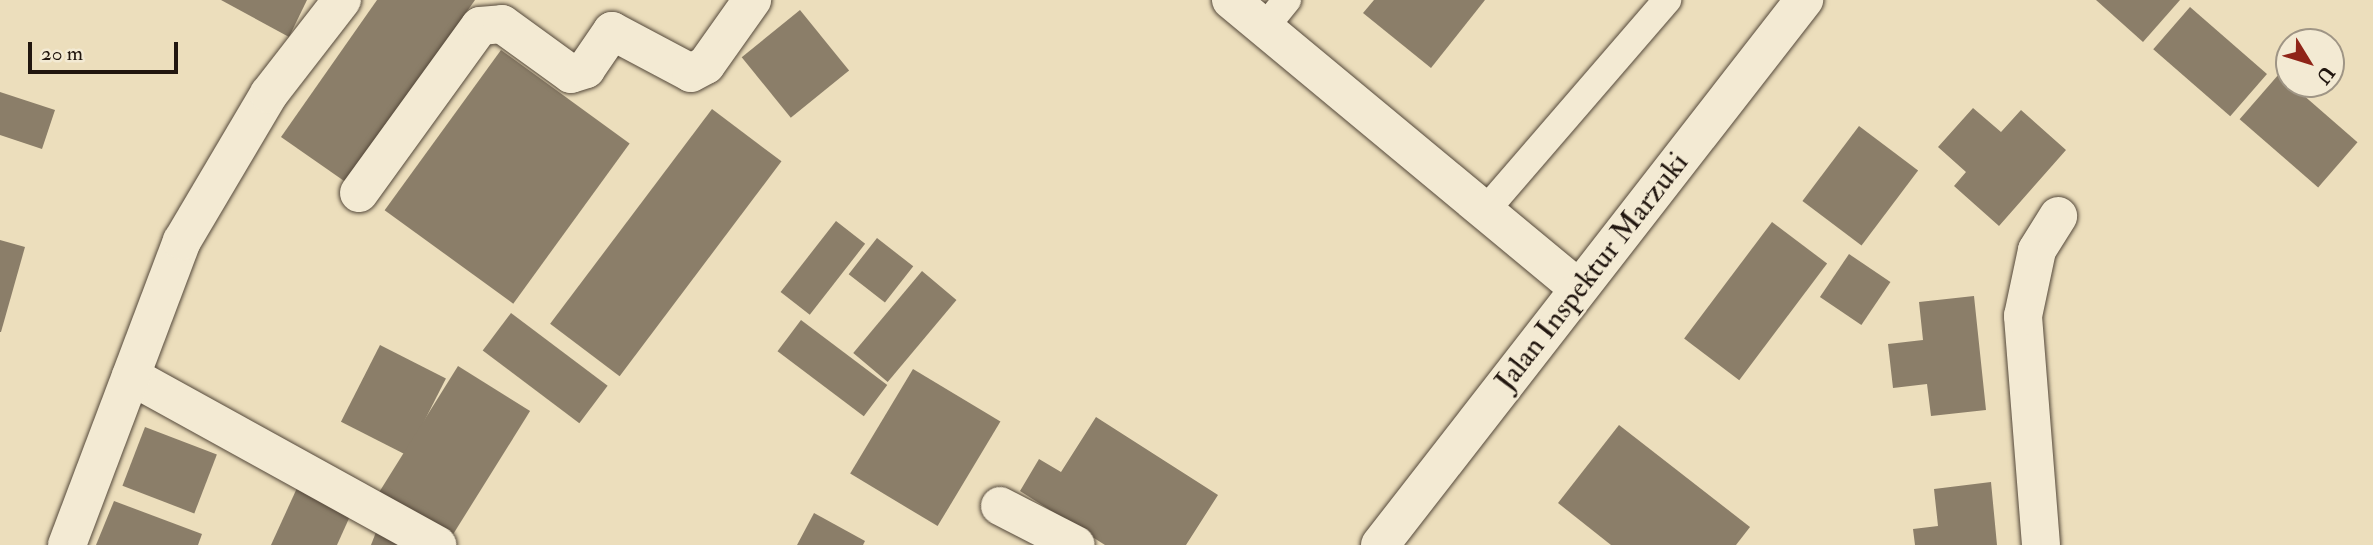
<!DOCTYPE html>
<style>
body{margin:0}
#map{position:relative;width:2373px;height:545px;overflow:hidden;background:#ecdebc;font-family:"IM FELL Double Pica",serif}
div>[style]{position:absolute}
.building>*{inset:0;background:#8b7e69;transform-origin:0 0}
.roads{filter:drop-shadow(0 0 2px #54483a) drop-shadow(0 0 2px #54483a)}
.service>*{height:28px;margin:-14px;padding:0 14px;transform-origin:14px;border-radius:14px;background:#f3ead3}
.minor>*{height:38px;margin:-19px;padding:0 19px;transform-origin:19px;border-radius:19px;background:#f3ead3}
.tertiary>*{height:38px;margin:-19px;padding:0 19px;transform-origin:19px;border-radius:19px;background:#f3ead3}
span{translate:-50% -50%;white-space:nowrap;text-align:center;line-height:1.15;-webkit-text-stroke:5px #f3ead3;paint-order:stroke}
.street-label{font-size:30px;color:#21160f}
.north{position:absolute;left:2275px;top:28px;width:70px;height:70px;box-sizing:border-box;background:#f3ead3;border:2px solid #9f9585;border-radius:50%;rotate:128deg;font-size:19px;font-weight:700;line-height:28px;text-align:center;color:#21160f}
.north::after{content:'';display:block;margin:auto;width:24px;height:32px;background:#8f2418;clip-path:polygon(50% 0,100% 100%,50% 72%,0 100%)}
.scale{position:absolute;left:28px;top:42px;width:150px;height:32px;box-sizing:border-box;border:4px solid #21160f;border-top:0;padding-left:9px;font-size:21px;line-height:24px;white-space:nowrap;color:#21160f;-webkit-text-stroke:5px #f3ead3;paint-order:stroke}
</style>
<div id="map">
<div class="building">
<i style="clip-path:polygon(221px 0,307px 0,289px 37px)"></i>
<i style="clip-path:polygon(377px 0,475px 0,347px 183px,281px 137px)"></i>
<i style="clip-path:polygon(1374px 0,1485px 0,1431px 68px,1363px 13px)"></i>
<i style="clip-path:polygon(2096px 0,2180px 0,2143px 42px)"></i>
<i style="left:2190px;top:7px;width:102px;height:56px;rotate:41deg"></i>
<i style="left:800px;top:10px;width:78px;height:75px;rotate:51deg"></i>
<i style="left:501px;top:50px;width:159px;height:198px;rotate:36deg"></i>
<i style="left:2279px;top:74px;width:104px;height:60px;rotate:41deg"></i>
<i style="clip-path:polygon(0 92px,55px 110px,42px 149px,0 135px)"></i>
<i style="clip-path:polygon(1973px 108px,2001px 132px,2021px 110px,2066px 150px,1999px 226px,1954px 186px,1966px 172px,1938px 147px)"></i>
<i style="left:712px;top:109px;width:87px;height:269px;rotate:37deg"></i>
<i style="left:1859px;top:126px;width:74px;height:94px;rotate:37deg"></i>
<i style="left:836px;top:221px;width:37px;height:90px;rotate:38deg"></i>
<i style="left:1772px;top:222px;width:69px;height:146px;rotate:37deg"></i>
<i style="left:877px;top:238px;width:46px;height:46px;rotate:38deg"></i>
<i style="clip-path:polygon(0 240px,25px 247px,1px 332px,0 332px)"></i>
<i style="left:1849px;top:254px;width:50px;height:52px;rotate:34deg"></i>
<i style="left:922px;top:271px;width:45px;height:107px;rotate:40deg"></i>
<i style="clip-path:polygon(1974px 296px,1986px 410px,1931px 416px,1927px 384px,1893px 388px,1888px 344px,1923px 340px,1919px 302px)"></i>
<i style="left:511px;top:313px;width:121px;height:47px;rotate:37deg"></i>
<i style="left:801px;top:320px;width:108px;height:39px;rotate:37deg"></i>
<i style="left:380px;top:345px;width:74px;height:86px;rotate:27deg"></i>
<i style="left:458px;top:366px;width:85px;height:153px;rotate:32deg"></i>
<i style="left:913px;top:369px;width:102px;height:122px;rotate:31deg"></i>
<i style="clip-path:polygon(1096px 417px,1218px 495px,1186px 545px,1105px 545px,1020px 491px,1039px 459px,1061px 472px)"></i>
<i style="clip-path:polygon(1619px 425px,1750px 527px,1736px 545px,1611px 545px,1558px 503px)"></i>
<i style="left:145px;top:427px;width:77px;height:63px;rotate:21deg"></i>
<i style="clip-path:polygon(1991px 482px,1997px 545px,1915px 545px,1913px 529px,1938px 526px,1934px 489px)"></i>
<i style="clip-path:polygon(297px 488px,351px 514px,337px 545px,271px 545px)"></i>
<i style="clip-path:polygon(114px 501px,202px 534px,198px 545px,96px 545px)"></i>
<i style="clip-path:polygon(814px 513px,865px 541px,863px 545px,797px 545px)"></i>
<i style="clip-path:polygon(378px 527px,426px 545px,371px 545px)"></i>
</div>
<div class="roads">
<div class="service">
<i style="left:1265px;top:27px;width:35px;rotate:-51deg"></i>
<i style="left:1485px;top:211px;width:279px;rotate:-49.2deg"></i>
</div>
<div class="minor">
<i style="left:1231px;top:0;width:452px;rotate:39.7deg"></i>
<i style="left:359px;top:193px;width:206px;rotate:-54.1deg"></i>
<i style="left:480px;top:26px;width:22px;rotate:-5deg"></i>
<i style="left:502px;top:24px;width:85px;rotate:35.9deg"></i>
<i style="left:571px;top:74px;width:16px;rotate:-18deg"></i>
<i style="left:586px;top:69px;width:46px;rotate:-55.6deg"></i>
<i style="left:612px;top:31px;width:89px;rotate:28deg"></i>
<i style="left:691px;top:73px;width:17px;rotate:-28deg"></i>
<i style="left:706px;top:65px;width:80px;rotate:-54.7deg"></i>
<i style="left:131px;top:376px;width:350px;rotate:28.9deg"></i>
<i style="left:1000px;top:506px;width:85px;rotate:27.2deg"></i>
<i style="left:67px;top:545px;width:325px;rotate:-69.3deg"></i>
<i style="left:182px;top:241px;width:171px;rotate:-59.4deg"></i>
<i style="left:269px;top:94px;width:119px;rotate:-52.2deg"></i>
<i style="left:2041px;top:545px;width:230px;rotate:-94.5deg"></i>
<i style="left:2023px;top:316px;width:67px;rotate:-78deg"></i>
<i style="left:2037px;top:250px;width:40px;rotate:-58deg"></i>
</div>
<div class="tertiary">
<i style="left:1380px;top:545px;width:691px;rotate:-52.12deg"></i>
</div>
</div>
<div class="street-label">
<span style="left:1592px;top:272px;rotate:-52deg">Jalan Inspektur Marzuki</span>
</div>
<div class="north">U</div>
<div class="scale">20 m</div>
</div>
